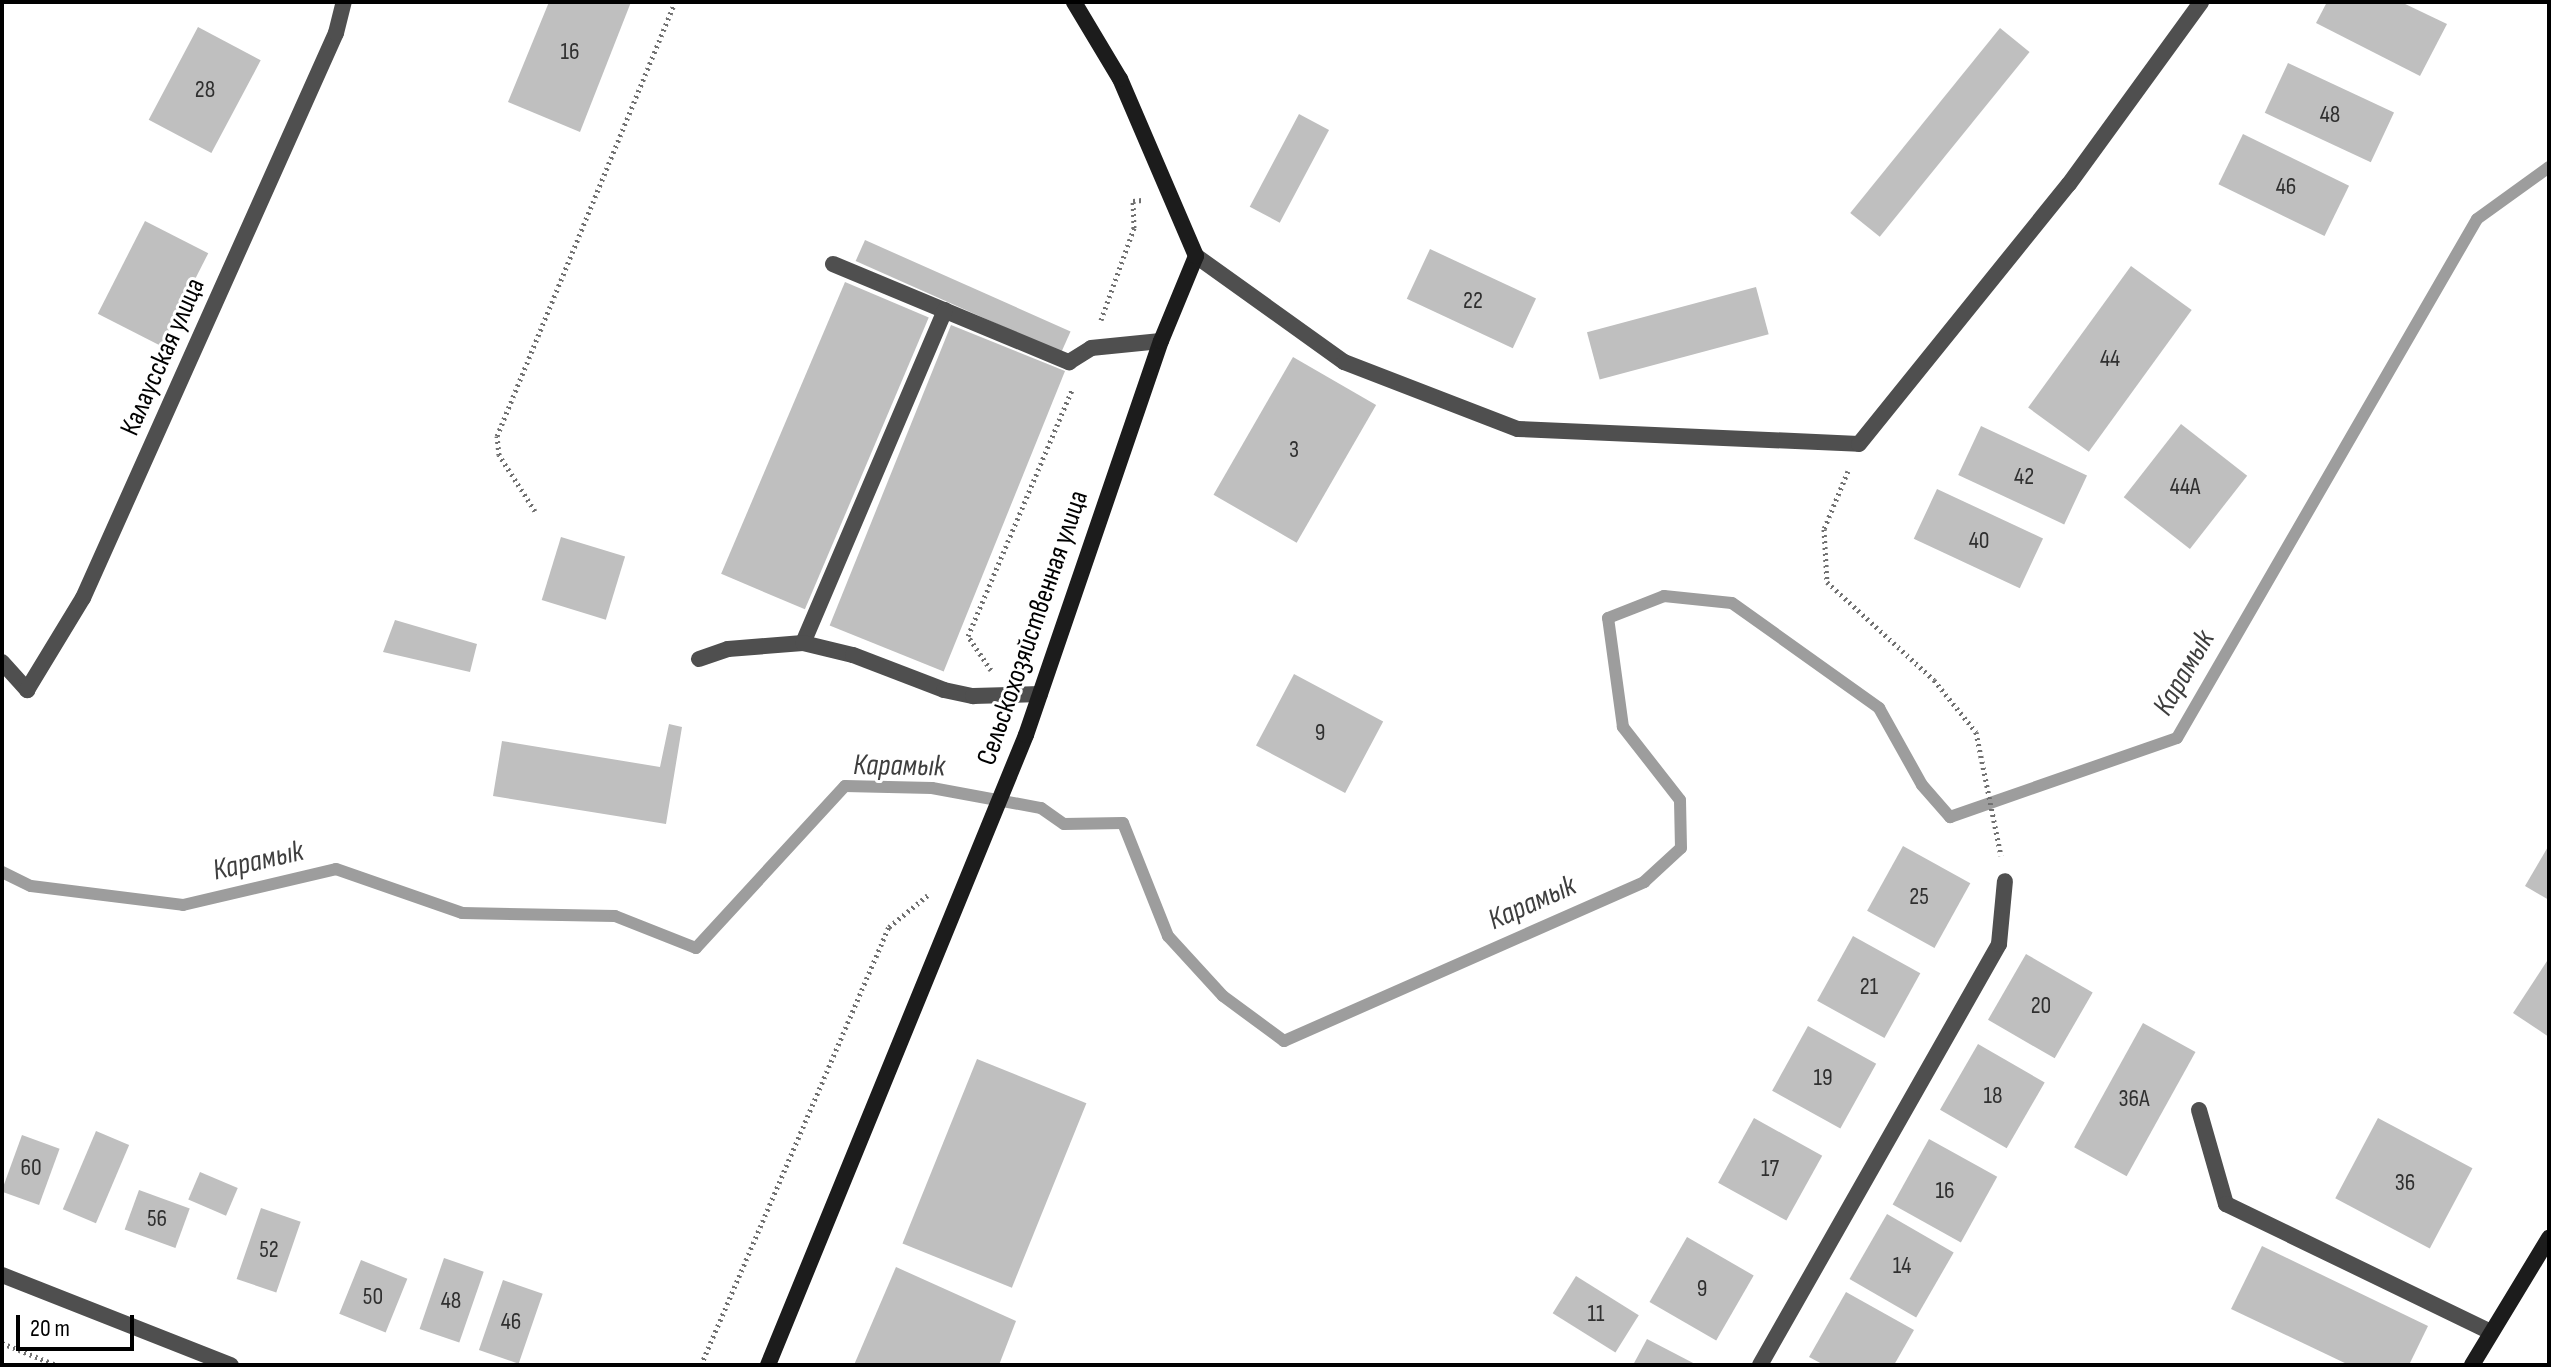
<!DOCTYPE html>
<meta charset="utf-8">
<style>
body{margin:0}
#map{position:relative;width:2551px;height:1367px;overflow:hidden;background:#fff;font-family:"Sofia Sans Condensed",sans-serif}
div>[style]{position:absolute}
.stream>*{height:12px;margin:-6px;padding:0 6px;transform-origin:6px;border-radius:6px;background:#9d9d9d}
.building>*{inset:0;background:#bfbfbf;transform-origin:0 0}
.path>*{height:5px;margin-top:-2.5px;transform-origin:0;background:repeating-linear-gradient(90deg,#717171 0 2px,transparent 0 6px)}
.lane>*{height:16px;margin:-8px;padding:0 8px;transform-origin:8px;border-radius:8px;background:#4f4f4f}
.street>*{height:16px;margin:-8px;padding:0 8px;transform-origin:8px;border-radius:8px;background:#4f4f4f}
.secondary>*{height:16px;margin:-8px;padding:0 8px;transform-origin:8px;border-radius:8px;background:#1c1c1c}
span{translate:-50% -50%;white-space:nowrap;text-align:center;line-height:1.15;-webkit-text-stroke:6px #fff;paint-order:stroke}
.number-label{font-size:24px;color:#303030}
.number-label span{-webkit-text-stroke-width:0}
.street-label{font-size:28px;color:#000}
.water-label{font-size:30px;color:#3e3e3e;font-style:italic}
.frame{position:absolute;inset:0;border:4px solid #000;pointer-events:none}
.scale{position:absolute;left:16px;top:1315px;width:118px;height:36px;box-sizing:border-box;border:4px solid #000;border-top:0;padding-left:10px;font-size:24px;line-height:28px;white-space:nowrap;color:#000;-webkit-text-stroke:6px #fff;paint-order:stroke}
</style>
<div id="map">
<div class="stream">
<i style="left:2px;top:872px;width:32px;rotate:26deg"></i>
<i style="left:31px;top:886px;width:153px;rotate:7.1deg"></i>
<i style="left:183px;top:905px;width:157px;rotate:-13.2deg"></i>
<i style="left:336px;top:869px;width:133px;rotate:19.2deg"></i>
<i style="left:462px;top:913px;width:153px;rotate:1.1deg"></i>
<i style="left:615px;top:916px;width:87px;rotate:21.6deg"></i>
<i style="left:696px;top:948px;width:220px;rotate:-47.4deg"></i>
<i style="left:845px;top:786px;width:87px;rotate:1.3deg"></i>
<i style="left:932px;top:788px;width:111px;rotate:10.4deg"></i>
<i style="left:1041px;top:808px;width:28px;rotate:35deg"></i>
<i style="left:1064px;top:824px;width:59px;rotate:-1deg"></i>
<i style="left:1123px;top:823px;width:122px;rotate:68.3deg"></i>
<i style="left:1168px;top:936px;width:81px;rotate:47.5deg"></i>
<i style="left:1223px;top:996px;width:76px;rotate:36.4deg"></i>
<i style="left:1284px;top:1041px;width:394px;rotate:-23.8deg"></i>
<i style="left:1644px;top:882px;width:50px;rotate:-42.6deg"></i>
<i style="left:1681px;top:848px;width:48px;rotate:-91.2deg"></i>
<i style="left:1680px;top:800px;width:93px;rotate:-128deg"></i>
<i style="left:1623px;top:727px;width:110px;rotate:-97.8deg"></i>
<i style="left:1608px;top:618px;width:60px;rotate:-21.4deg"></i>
<i style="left:1664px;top:596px;width:68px;rotate:5.9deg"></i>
<i style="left:1732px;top:603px;width:181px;rotate:35.5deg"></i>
<i style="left:1879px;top:708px;width:88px;rotate:60.8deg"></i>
<i style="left:1922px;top:785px;width:43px;rotate:48.8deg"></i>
<i style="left:1950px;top:817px;width:240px;rotate:-19.2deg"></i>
<i style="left:2177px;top:738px;width:599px;rotate:-59.97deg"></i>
<i style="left:2477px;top:219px;width:89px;rotate:-35.8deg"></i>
</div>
<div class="building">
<i style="clip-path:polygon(549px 2px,631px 2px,580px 132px,508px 102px)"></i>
<i style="clip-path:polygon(2327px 2px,2401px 2px,2447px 24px,2420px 76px,2316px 23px)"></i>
<i style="left:198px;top:27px;width:71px;height:105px;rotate:28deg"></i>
<i style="left:2000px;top:28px;width:38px;height:238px;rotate:39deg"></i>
<i style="left:2288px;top:63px;width:117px;height:55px;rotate:25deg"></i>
<i style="left:1299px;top:114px;width:34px;height:105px;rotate:28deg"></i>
<i style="left:2243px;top:134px;width:118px;height:56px;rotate:26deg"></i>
<i style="left:145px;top:221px;width:71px;height:104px;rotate:27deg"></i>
<i style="left:865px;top:240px;width:225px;height:23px;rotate:24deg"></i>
<i style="left:1430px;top:249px;width:117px;height:55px;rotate:25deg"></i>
<i style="left:2131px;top:266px;width:75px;height:175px;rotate:36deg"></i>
<i style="left:845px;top:282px;width:91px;height:317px;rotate:23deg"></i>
<i style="left:1756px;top:287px;width:49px;height:175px;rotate:75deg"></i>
<i style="left:951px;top:325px;width:123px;height:324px;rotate:22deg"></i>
<i style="left:1293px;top:357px;width:96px;height:159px;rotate:30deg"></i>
<i style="left:2181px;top:424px;width:84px;height:93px;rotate:38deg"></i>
<i style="left:1981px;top:426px;width:117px;height:54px;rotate:25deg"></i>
<i style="left:1937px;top:489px;width:117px;height:55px;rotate:25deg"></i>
<i style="left:561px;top:537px;width:67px;height:66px;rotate:17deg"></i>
<i style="clip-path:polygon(395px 620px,477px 644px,470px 672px,383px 652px)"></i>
<i style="left:1294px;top:674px;width:101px;height:81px;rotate:28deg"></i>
<i style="clip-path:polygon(669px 724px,682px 727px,666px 824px,493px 796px,502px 741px,660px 767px)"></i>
<i style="clip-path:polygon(2549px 845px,2549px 900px,2525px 886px)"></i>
<i style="left:1903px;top:846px;width:77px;height:74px;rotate:29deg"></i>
<i style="left:1853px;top:936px;width:77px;height:74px;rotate:29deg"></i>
<i style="left:2026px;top:954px;width:77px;height:76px;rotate:30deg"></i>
<i style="clip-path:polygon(2549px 958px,2549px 1037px,2513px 1013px)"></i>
<i style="left:2143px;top:1023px;width:60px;height:142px;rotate:29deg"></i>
<i style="left:1808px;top:1026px;width:78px;height:74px;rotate:29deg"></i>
<i style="left:1978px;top:1044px;width:77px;height:76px;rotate:30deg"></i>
<i style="left:977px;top:1059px;width:118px;height:199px;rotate:22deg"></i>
<i style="left:1754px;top:1118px;width:78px;height:74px;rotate:29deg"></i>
<i style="left:2378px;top:1118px;width:107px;height:91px;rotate:28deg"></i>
<i style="left:96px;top:1131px;width:36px;height:85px;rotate:23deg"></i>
<i style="left:22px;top:1135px;width:40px;height:60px;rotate:20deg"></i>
<i style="left:1929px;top:1139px;width:78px;height:75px;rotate:29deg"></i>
<i style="left:200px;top:1172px;width:41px;height:30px;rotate:23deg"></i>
<i style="left:139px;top:1190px;width:54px;height:42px;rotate:20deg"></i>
<i style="left:261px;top:1208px;width:42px;height:75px;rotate:19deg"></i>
<i style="left:1887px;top:1214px;width:77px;height:75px;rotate:30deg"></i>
<i style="left:1687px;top:1237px;width:77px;height:75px;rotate:30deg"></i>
<i style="clip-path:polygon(2262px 1246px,2428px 1326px,2409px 1365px,2349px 1365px,2231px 1309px)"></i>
<i style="left:444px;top:1258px;width:42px;height:75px;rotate:19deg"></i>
<i style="left:361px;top:1260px;width:50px;height:58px;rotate:22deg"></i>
<i style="clip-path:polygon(896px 1267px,1016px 1321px,999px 1365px,854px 1365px)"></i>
<i style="left:1576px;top:1276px;width:74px;height:44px;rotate:32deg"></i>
<i style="left:503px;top:1280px;width:42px;height:74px;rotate:19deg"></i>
<i style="clip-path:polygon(1846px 1292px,1914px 1330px,1894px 1365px,1824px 1365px,1809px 1357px)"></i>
<i style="clip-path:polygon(1647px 1339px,1697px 1365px,1633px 1365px)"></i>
</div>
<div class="path">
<i style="left:1101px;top:320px;width:98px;rotate:-70.3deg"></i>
<i style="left:1134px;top:228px;width:27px;rotate:-92deg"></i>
<i style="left:1133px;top:201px;width:9px;rotate:-6deg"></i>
<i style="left:1848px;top:471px;width:63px;rotate:112.5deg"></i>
<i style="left:1824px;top:529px;width:53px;rotate:86.8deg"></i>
<i style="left:1827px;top:582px;width:145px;rotate:42.5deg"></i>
<i style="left:1934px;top:680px;width:67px;rotate:51.1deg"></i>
<i style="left:1976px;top:732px;width:126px;rotate:78.6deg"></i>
<i style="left:535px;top:511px;width:67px;rotate:-122.7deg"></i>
<i style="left:499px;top:455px;width:19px;rotate:-96deg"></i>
<i style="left:497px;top:436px;width:469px;rotate:-67.7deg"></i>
<i style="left:991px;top:670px;width:41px;rotate:-124.1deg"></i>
<i style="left:968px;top:636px;width:269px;rotate:-67.1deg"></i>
<i style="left:2px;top:1343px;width:58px;rotate:22.2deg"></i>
<i style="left:701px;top:1365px;width:477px;rotate:-66.8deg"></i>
<i style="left:889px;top:927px;width:50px;rotate:-39.4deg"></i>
</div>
<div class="lane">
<i style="left:833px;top:264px;width:256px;rotate:22.6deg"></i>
<i style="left:1069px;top:362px;width:26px;rotate:-32deg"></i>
<i style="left:1091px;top:348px;width:70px;rotate:-5.7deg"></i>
<i style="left:803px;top:643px;width:362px;rotate:-66.9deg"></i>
<i style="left:699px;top:659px;width:31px;rotate:-19deg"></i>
<i style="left:728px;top:649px;width:75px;rotate:-4.6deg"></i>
<i style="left:803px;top:643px;width:51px;rotate:13.5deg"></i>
<i style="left:853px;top:655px;width:97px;rotate:21deg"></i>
<i style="left:944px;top:690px;width:30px;rotate:12deg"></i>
<i style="left:973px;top:696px;width:67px;rotate:-1.7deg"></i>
<i style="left:2199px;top:1110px;width:98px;rotate:74deg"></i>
<i style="left:2226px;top:1204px;width:294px;rotate:25.8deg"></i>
</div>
<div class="street">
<i style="left:1196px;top:256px;width:182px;rotate:35.6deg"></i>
<i style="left:1344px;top:362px;width:186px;rotate:21.1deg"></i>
<i style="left:1518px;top:429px;width:341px;rotate:2.5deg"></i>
<i style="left:1859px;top:444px;width:334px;rotate:-51.1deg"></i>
<i style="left:2069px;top:184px;width:225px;rotate:-54deg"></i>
<i style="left:2px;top:662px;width:38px;rotate:48deg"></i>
<i style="left:27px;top:690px;width:108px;rotate:-58.7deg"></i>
<i style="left:83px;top:598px;width:619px;rotate:-65.88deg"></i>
<i style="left:336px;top:33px;width:32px;rotate:-76deg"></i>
<i style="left:2px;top:1275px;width:246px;rotate:21.5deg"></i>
<i style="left:1760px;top:1365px;width:484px;rotate:-60.4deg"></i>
<i style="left:1999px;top:944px;width:63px;rotate:-84.6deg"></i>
</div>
<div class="secondary">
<i style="left:768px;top:1365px;width:681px;rotate:-67.73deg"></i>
<i style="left:1026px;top:735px;width:416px;rotate:-71.1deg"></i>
<i style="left:1161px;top:341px;width:92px;rotate:-67.6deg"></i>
<i style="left:1196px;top:256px;width:193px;rotate:-113.2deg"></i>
<i style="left:1120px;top:79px;width:90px;rotate:-120.9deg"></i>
<i style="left:2472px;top:1365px;width:149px;rotate:-58.8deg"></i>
</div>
<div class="number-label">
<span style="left:570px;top:52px">16</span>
<span style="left:205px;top:90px">28</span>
<span style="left:2330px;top:115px">48</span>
<span style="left:2286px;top:187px">46</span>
<span style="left:1473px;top:301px">22</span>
<span style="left:2110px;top:359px">44</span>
<span style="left:1294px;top:450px">3</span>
<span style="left:2024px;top:477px">42</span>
<span style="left:2185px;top:487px">44А</span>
<span style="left:1979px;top:541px">40</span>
<span style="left:1320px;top:733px">9</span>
<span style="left:1919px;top:897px">25</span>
<span style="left:1869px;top:987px">21</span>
<span style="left:2041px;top:1006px">20</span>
<span style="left:1823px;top:1078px">19</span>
<span style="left:1993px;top:1096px">18</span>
<span style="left:2134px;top:1099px">36А</span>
<span style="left:31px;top:1168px">60</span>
<span style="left:1770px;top:1169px">17</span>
<span style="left:2405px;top:1183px">36</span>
<span style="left:1945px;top:1191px">16</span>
<span style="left:157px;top:1219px">56</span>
<span style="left:269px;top:1250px">52</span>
<span style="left:1902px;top:1266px">14</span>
<span style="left:1702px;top:1289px">9</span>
<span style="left:373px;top:1297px">50</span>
<span style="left:451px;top:1301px">48</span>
<span style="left:1596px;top:1314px">11</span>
<span style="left:511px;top:1322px">46</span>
</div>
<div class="street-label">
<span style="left:163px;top:357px;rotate:-66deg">Калаусская улица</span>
<span style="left:1033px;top:628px;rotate:-71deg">Сельскохозяйственная улица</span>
</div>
<div class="water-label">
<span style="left:2184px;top:673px;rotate:-60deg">Карамык</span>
<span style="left:899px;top:766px;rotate:1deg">Карамык</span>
<span style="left:258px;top:861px;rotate:-13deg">Карамык</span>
<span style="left:1532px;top:903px;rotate:-24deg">Карамык</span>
</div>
<div class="frame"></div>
<div class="scale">20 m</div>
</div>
